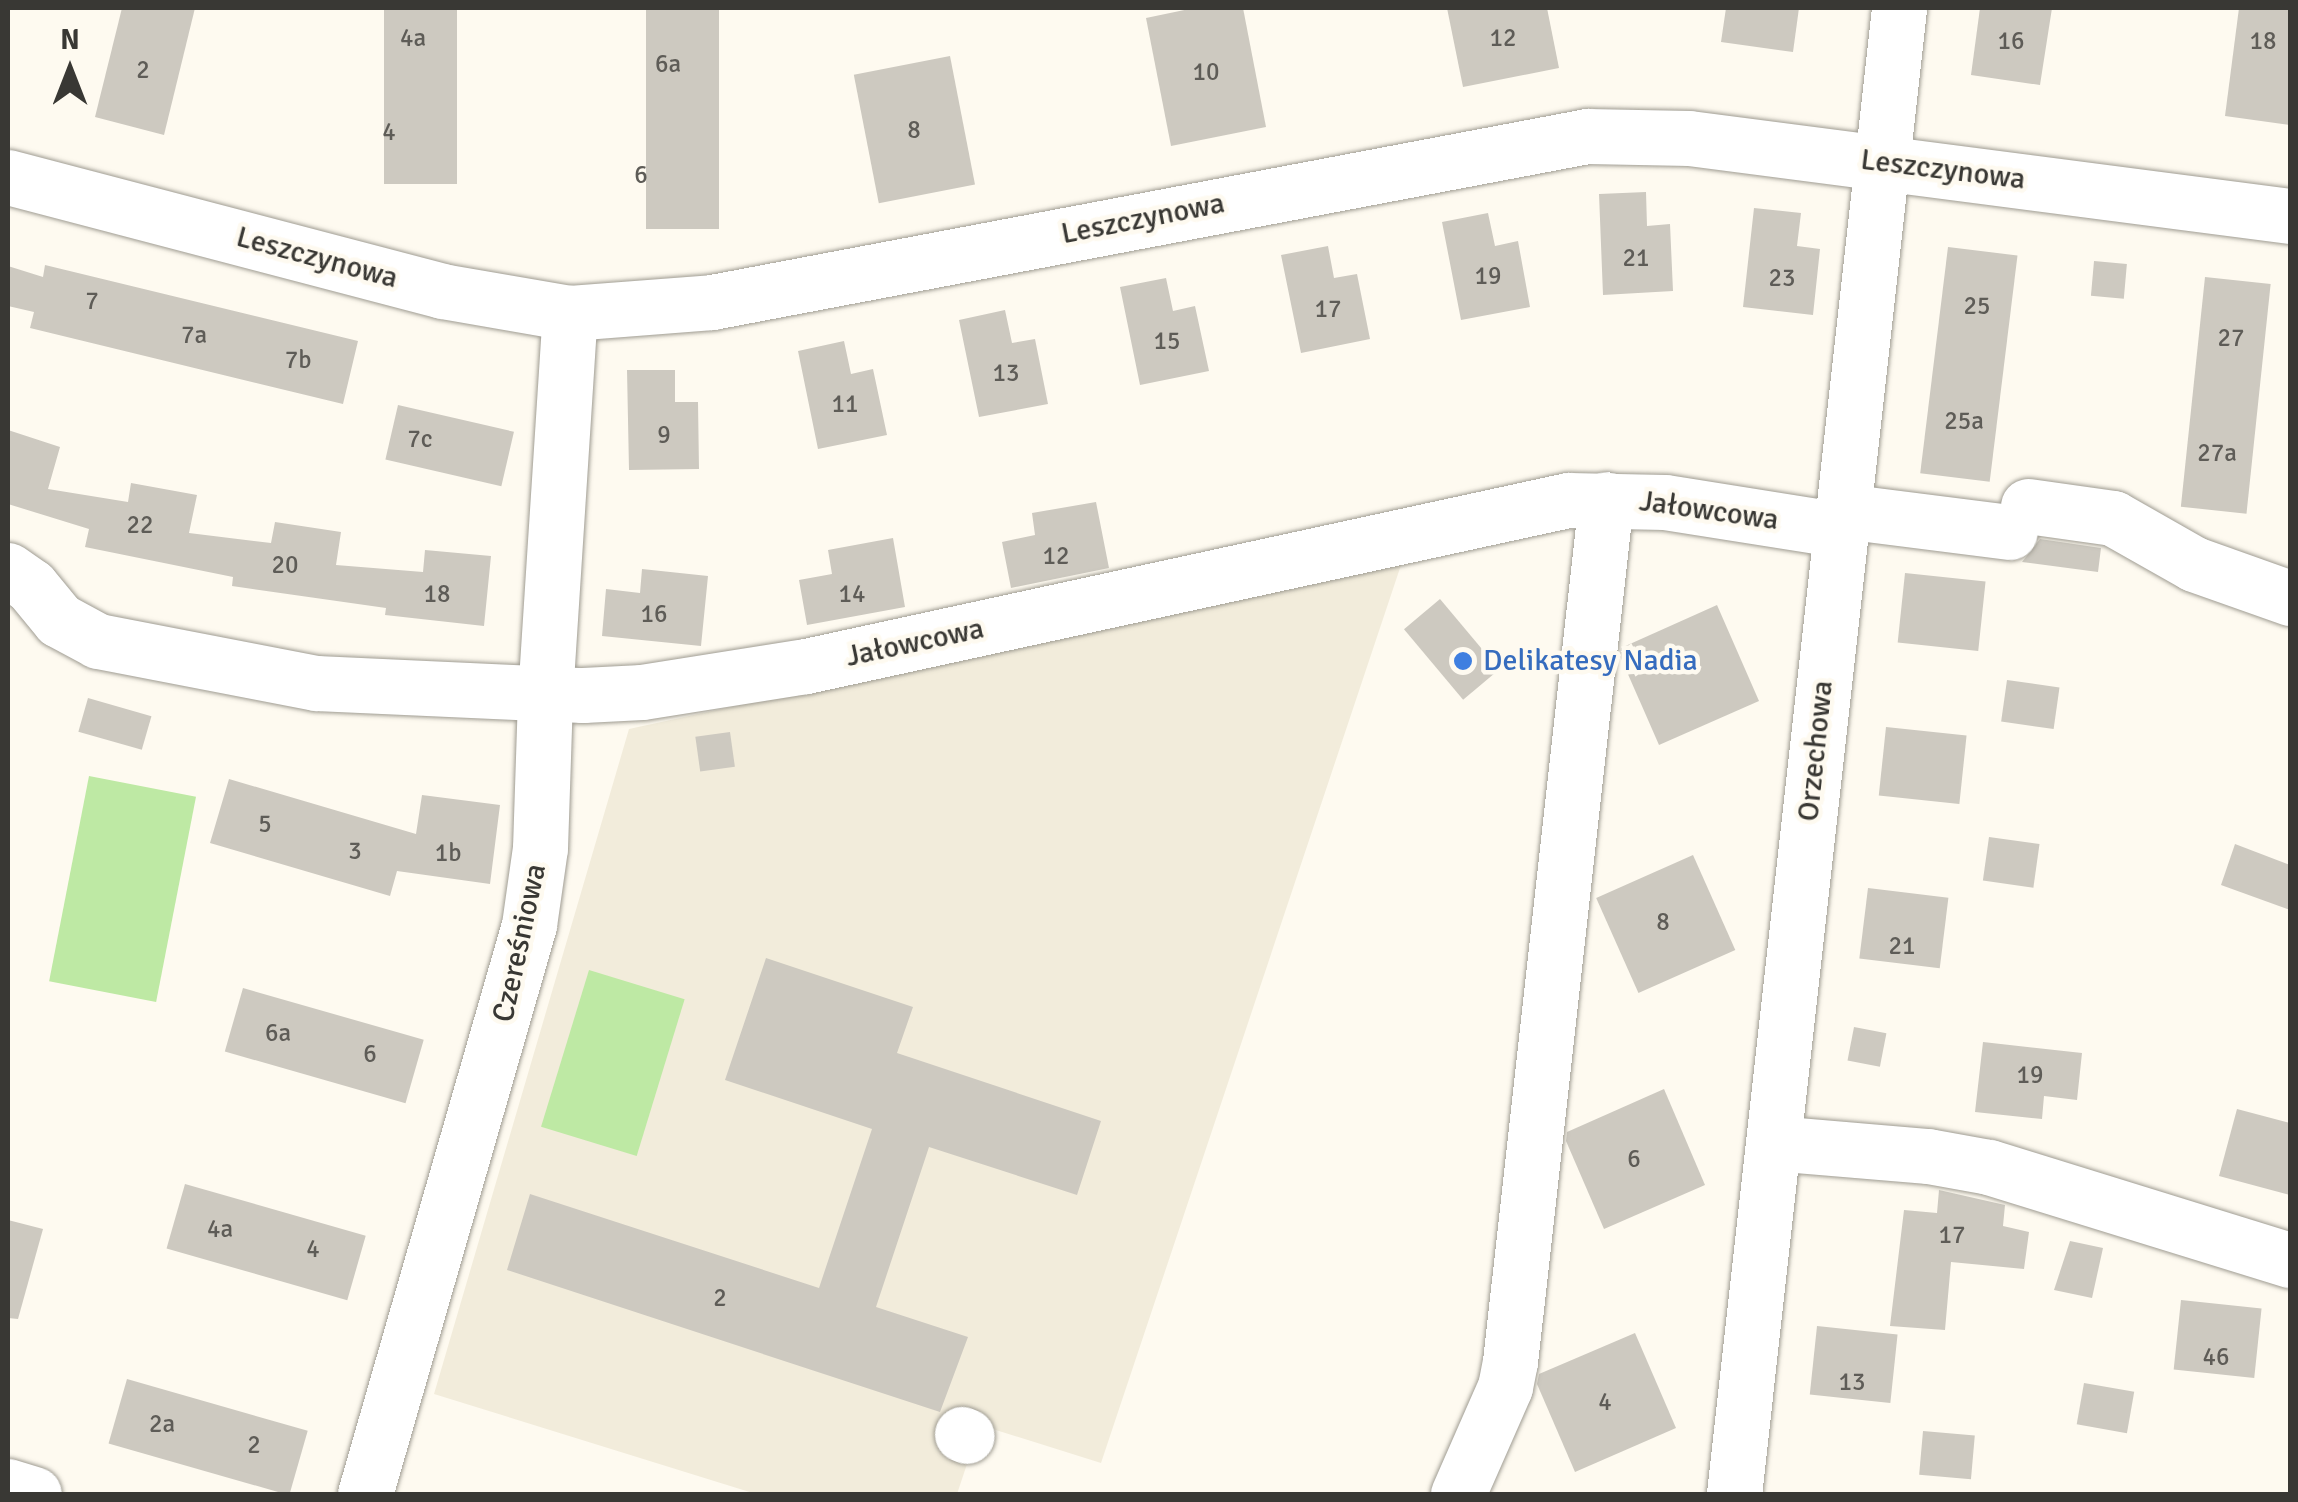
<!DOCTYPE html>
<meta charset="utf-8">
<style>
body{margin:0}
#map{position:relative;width:2298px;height:1502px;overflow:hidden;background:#fefaf0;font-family:Signika,sans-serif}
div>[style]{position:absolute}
.built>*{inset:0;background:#f2ecdb}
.green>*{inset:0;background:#bee9a4;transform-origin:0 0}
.building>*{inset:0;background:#cdc9c0;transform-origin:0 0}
.roads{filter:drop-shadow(0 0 2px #9f9c92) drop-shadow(0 0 2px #9f9c92)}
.minor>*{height:55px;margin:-27.5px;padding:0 27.5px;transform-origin:27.5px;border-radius:27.5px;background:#fff}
.dots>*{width:28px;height:28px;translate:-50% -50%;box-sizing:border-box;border:5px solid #fefaf0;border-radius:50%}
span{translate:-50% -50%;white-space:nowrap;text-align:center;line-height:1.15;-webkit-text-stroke:9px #fefaf0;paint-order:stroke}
.number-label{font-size:25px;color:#5e5c57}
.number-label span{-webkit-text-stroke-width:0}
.street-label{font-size:30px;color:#393834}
.shop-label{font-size:30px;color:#366cbe}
.left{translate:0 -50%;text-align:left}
.frame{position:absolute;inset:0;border:10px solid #393834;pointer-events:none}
.north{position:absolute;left:20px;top:20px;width:100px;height:100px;-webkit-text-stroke:8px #fefaf0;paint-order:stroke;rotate:0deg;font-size:28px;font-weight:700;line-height:40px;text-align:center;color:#393834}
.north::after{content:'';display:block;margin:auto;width:35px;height:45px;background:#393834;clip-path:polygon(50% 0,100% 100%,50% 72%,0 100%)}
</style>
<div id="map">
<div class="built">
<i style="clip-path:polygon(1402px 562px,1101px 1463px,980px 1425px,957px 1494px,756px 1494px,434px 1394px,629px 729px)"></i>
</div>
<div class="green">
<i style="left:89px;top:776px;width:109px;height:209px;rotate:11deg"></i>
<i style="left:589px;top:970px;width:100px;height:164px;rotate:17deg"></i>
</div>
<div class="building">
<i style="clip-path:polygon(122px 8px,195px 8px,164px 135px,95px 117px)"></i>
<i style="left:384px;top:8px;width:73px;height:176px"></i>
<i style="left:646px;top:8px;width:73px;height:221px"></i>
<i style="clip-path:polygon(1194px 8px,1243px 8px,1266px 127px,1171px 146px,1146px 18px)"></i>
<i style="clip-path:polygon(1447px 8px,1547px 8px,1559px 68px,1463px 87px)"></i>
<i style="clip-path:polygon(1726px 8px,1799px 8px,1793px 52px,1721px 42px)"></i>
<i style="clip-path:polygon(1980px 8px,2052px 8px,2040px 85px,1971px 75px)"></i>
<i style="clip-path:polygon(2239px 8px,2290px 8px,2290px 125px,2225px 116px)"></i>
<i style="left:950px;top:56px;width:131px;height:98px;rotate:79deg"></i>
<i style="clip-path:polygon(1646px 192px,1647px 226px,1670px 224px,1673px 291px,1603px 295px,1599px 194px)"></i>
<i style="clip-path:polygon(1754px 208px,1801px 213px,1797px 246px,1820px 249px,1813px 315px,1743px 307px)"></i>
<i style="clip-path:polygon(1488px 213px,1495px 246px,1518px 241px,1530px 307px,1461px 320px,1442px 222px)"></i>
<i style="clip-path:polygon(1328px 246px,1334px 278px,1357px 274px,1370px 339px,1301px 353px,1281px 255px)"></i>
<i style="left:1948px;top:247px;width:70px;height:228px;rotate:7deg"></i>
<i style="left:2094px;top:261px;width:33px;height:35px;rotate:5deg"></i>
<i style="clip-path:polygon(45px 265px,358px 341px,343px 404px,30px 328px,34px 312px,8px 306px,8px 266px,43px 277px)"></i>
<i style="left:2205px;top:277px;width:66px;height:231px;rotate:6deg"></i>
<i style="clip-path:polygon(1166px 278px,1173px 311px,1195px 306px,1209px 371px,1140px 385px,1120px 287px)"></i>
<i style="clip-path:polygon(1005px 310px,1012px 343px,1035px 339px,1048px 404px,979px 417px,959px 320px)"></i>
<i style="clip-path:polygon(844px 341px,851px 374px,873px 369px,887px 435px,818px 449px,798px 351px)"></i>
<i style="clip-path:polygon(627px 370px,675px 370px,675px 402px,698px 402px,699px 469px,629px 470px)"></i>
<i style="left:398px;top:405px;width:119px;height:56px;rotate:13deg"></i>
<i style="clip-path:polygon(8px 430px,60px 447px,48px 489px,128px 502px,131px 483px,197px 495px,189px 533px,271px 543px,275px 522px,341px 532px,336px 565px,423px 572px,425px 550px,491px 556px,484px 626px,385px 615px,386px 608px,232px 586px,233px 577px,85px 547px,89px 529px,8px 504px)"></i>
<i style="clip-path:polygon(1096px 502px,1109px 568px,1011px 588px,1002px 542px,1035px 535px,1032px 513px)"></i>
<i style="clip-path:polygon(893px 538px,905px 607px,807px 625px,799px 580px,832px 574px,828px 550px)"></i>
<i style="clip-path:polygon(2040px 539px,2101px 548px,2098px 572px,2022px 562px)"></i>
<i style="clip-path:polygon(642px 569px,708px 576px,701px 646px,602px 636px,606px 589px,640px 593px)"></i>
<i style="left:1905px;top:573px;width:81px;height:70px;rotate:6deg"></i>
<i style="left:1440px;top:599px;width:92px;height:47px;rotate:50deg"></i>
<i style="clip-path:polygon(1717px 605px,1759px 701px,1659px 745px,1620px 656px,1621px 648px)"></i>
<i style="left:2007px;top:680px;width:53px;height:42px;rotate:8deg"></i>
<i style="left:88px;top:698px;width:66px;height:35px;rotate:16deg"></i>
<i style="left:1886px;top:727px;width:81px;height:69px;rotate:6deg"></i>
<i style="left:730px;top:732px;width:35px;height:35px;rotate:82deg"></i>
<i style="clip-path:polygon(229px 779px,416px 834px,422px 795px,500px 805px,490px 884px,397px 871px,390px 896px,210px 843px)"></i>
<i style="left:1989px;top:837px;width:51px;height:44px;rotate:8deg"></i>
<i style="clip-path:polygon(2235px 844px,2290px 865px,2290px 910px,2221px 885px)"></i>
<i style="left:1693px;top:855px;width:104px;height:106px;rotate:66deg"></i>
<i style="left:1868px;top:888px;width:81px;height:71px;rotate:7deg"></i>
<i style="clip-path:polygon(766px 958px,913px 1007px,897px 1053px,1101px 1121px,1077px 1195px,929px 1147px,876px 1307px,968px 1337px,940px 1412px,507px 1270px,530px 1194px,819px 1288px,872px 1129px,725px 1080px)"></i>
<i style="left:243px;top:988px;width:188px;height:66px;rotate:16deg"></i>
<i style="left:1854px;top:1027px;width:33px;height:34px;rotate:11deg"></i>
<i style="clip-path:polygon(1983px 1042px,2082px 1053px,2077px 1100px,2044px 1096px,2042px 1119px,1975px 1112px)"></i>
<i style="clip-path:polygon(1664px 1089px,1705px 1185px,1604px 1229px,1566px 1141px,1567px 1132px)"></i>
<i style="clip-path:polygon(2237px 1109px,2290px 1123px,2290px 1195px,2219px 1176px)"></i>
<i style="left:185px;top:1184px;width:188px;height:67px;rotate:16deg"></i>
<i style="clip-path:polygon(1939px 1190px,2005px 1205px,2003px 1226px,2029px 1232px,2024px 1269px,1951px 1262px,1945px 1330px,1890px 1326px,1904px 1210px,1937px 1213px)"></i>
<i style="clip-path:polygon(8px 1220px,43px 1229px,18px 1319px,8px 1318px)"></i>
<i style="clip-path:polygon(2070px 1241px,2103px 1248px,2092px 1298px,2054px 1290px)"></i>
<i style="left:2181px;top:1300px;width:81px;height:70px;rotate:6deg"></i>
<i style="left:1817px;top:1326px;width:81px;height:69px;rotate:6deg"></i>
<i style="clip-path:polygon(1635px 1333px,1676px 1428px,1575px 1472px,1537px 1384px,1539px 1374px)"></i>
<i style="left:127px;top:1379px;width:188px;height:67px;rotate:16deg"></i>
<i style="left:2084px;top:1383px;width:51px;height:42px;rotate:10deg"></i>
<i style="left:1923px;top:1431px;width:52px;height:44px;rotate:5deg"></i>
</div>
<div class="roads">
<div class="minor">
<i style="left:8px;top:177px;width:449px;rotate:14.7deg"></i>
<i style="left:442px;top:291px;width:130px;rotate:9.8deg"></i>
<i style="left:570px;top:313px;width:142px;rotate:-4.4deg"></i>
<i style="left:712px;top:302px;width:891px;rotate:-10.74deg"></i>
<i style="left:1587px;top:136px;width:102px;rotate:1.1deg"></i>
<i style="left:1689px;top:138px;width:606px;rotate:7.39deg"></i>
<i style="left:2028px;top:506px;width:86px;rotate:8deg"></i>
<i style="left:2113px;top:518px;width:93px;rotate:29.6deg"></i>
<i style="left:2194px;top:564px;width:102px;rotate:19.5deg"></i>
<i style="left:1843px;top:511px;width:168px;rotate:7.2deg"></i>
<i style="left:8px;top:570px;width:28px;rotate:35deg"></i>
<i style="left:31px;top:586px;width:44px;rotate:50.5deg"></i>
<i style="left:59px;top:620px;width:44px;rotate:28.3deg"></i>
<i style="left:98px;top:641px;width:222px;rotate:10.9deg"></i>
<i style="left:316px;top:683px;width:267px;rotate:2.6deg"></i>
<i style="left:583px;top:695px;width:59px;rotate:-2.9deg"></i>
<i style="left:642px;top:692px;width:166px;rotate:-9deg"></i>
<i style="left:806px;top:666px;width:780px;rotate:-12.29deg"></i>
<i style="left:1568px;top:500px;width:97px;rotate:1.2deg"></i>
<i style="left:1665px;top:502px;width:178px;rotate:9deg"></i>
<i style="left:1773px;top:1143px;width:156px;rotate:4.8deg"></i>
<i style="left:1928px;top:1156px;width:62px;rotate:10.2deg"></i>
<i style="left:1989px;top:1167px;width:315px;rotate:17.2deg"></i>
<i style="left:962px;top:1434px;width:5px;rotate:22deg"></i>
<i style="left:8px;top:1486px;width:27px;rotate:17deg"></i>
<i style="left:365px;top:1494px;width:592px;rotate:-73.92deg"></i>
<i style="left:529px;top:925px;width:78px;rotate:-81.9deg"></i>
<i style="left:540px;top:848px;width:152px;rotate:-88.1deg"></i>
<i style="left:545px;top:696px;width:384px;rotate:-86.3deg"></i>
<i style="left:1458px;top:1494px;width:117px;rotate:-66.3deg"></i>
<i style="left:1505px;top:1387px;width:25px;rotate:-79deg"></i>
<i style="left:1510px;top:1362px;width:868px;rotate:-83.65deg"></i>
<i style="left:1734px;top:1494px;width:1495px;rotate:-83.66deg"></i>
</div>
</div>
<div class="dots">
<i style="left:1463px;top:661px;background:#3f7fe0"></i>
</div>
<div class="number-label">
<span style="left:413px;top:38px">4a</span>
<span style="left:1503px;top:38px">12</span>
<span style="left:2011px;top:41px">16</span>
<span style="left:2263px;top:41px">18</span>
<span style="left:668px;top:64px">6a</span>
<span style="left:143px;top:70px">2</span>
<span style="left:1206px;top:72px">10</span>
<span style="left:914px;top:130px">8</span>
<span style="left:389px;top:132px">4</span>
<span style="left:641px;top:175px">6</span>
<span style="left:1636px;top:258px">21</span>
<span style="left:1488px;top:276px">19</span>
<span style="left:1782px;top:278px">23</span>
<span style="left:92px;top:301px">7</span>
<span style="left:1977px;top:306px">25</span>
<span style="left:1328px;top:309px">17</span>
<span style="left:194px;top:335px">7a</span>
<span style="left:2231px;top:338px">27</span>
<span style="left:1167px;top:341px">15</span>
<span style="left:298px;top:360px">7b</span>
<span style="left:1006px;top:373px">13</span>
<span style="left:845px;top:404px">11</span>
<span style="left:1964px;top:421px">25a</span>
<span style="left:664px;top:435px">9</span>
<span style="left:420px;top:439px">7c</span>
<span style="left:2217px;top:453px">27a</span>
<span style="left:140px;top:525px">22</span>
<span style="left:1056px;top:556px">12</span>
<span style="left:285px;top:565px">20</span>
<span style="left:437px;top:594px">18</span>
<span style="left:852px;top:594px">14</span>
<span style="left:654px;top:614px">16</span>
<span style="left:265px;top:824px">5</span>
<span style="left:355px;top:851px">3</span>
<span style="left:448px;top:853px">1b</span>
<span style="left:1663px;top:922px">8</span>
<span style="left:1902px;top:946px">21</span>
<span style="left:278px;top:1033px">6a</span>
<span style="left:370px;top:1054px">6</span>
<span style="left:2030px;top:1075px">19</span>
<span style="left:1634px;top:1159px">6</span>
<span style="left:220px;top:1229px">4a</span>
<span style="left:1952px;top:1235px">17</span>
<span style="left:313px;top:1249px">4</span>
<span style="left:720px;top:1298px">2</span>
<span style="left:2216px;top:1357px">46</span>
<span style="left:1852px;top:1382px">13</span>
<span style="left:1605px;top:1402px">4</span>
<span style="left:162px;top:1424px">2a</span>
<span style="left:254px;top:1445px">2</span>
</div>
<div class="street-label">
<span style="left:1943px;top:170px;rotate:7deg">Leszczynowa</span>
<span style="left:1143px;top:219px;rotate:-11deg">Leszczynowa</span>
<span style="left:317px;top:258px;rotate:15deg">Leszczynowa</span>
<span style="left:1709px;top:511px;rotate:8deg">Jałowcowa</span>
<span style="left:915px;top:643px;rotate:-12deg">Jałowcowa</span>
<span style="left:1816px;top:751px;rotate:-84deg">Orzechowa</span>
<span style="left:520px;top:943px;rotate:-78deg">Czereśniowa</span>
</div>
<div class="shop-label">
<span class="left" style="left:1483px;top:661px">Delikatesy Nadia</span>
</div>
<div class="frame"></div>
<div class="north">N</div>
</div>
